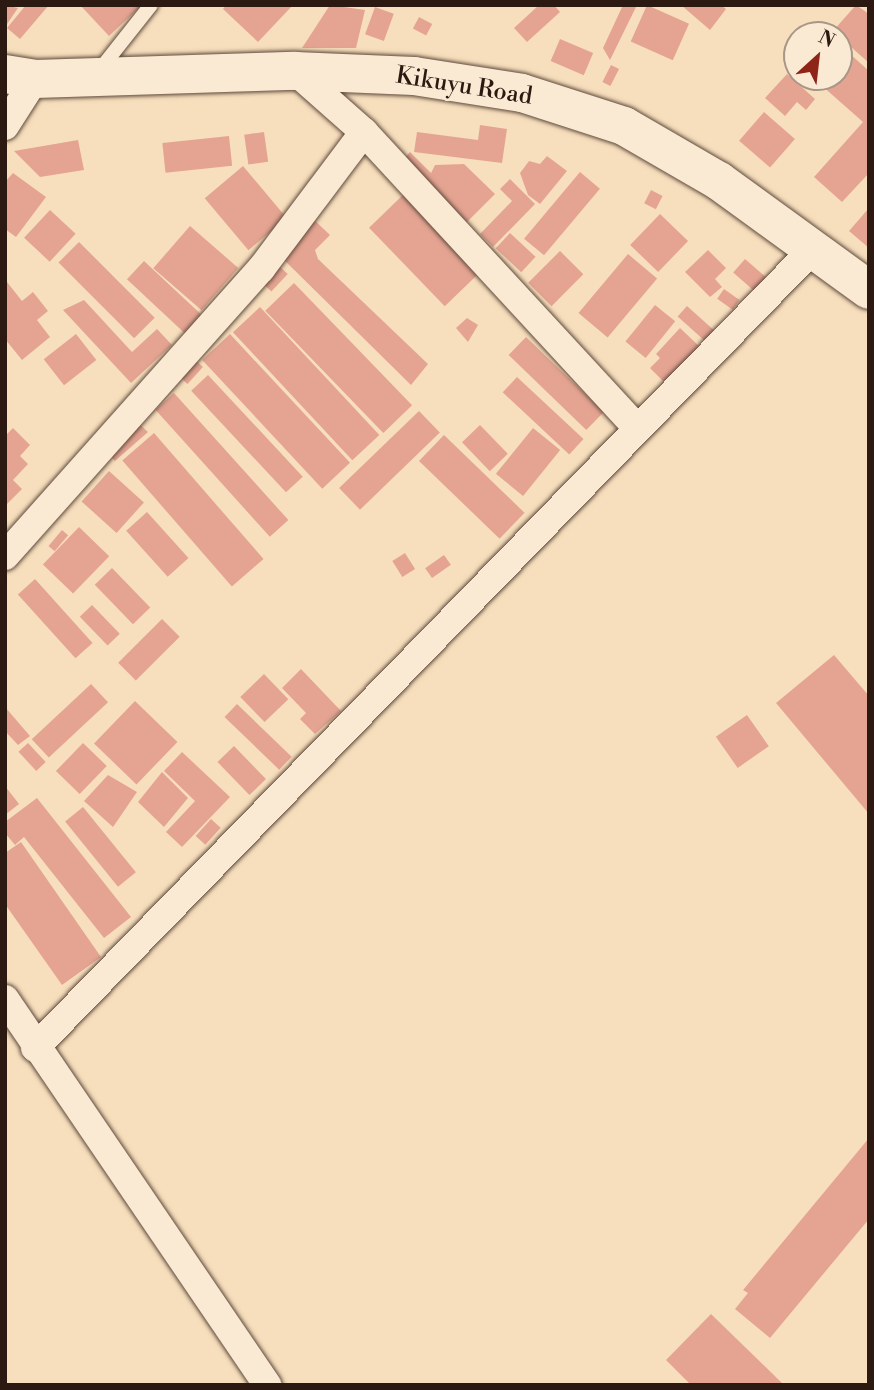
<!DOCTYPE html>
<style>
body{margin:0}
#map{position:relative;width:874px;height:1390px;overflow:hidden;background:#f7dfbd;font-family:"Libre Bodoni",serif}
div>[style]{position:absolute}
.building>*{inset:0;background:#e5a492;transform-origin:0 0}
.roads{filter:drop-shadow(0 0 2px #5f4a3c) drop-shadow(0 0 2px #5f4a3c)}
.service>*{height:14px;margin:-7px;padding:0 7px;transform-origin:7px;border-radius:7px;background:#faead4}
.minor>*{height:28px;margin:-14px;padding:0 14px;transform-origin:14px;border-radius:14px;background:#faead4}
.secondary>*{height:38px;margin:-19px;padding:0 19px;transform-origin:19px;border-radius:19px;background:#faead4}
span{translate:-50% -50%;white-space:nowrap;text-align:center;line-height:1.15;-webkit-text-stroke:5px #faead4;paint-order:stroke}
.street-label{font-size:24px;color:#2c1911}
.frame{position:absolute;inset:0;border:7px solid #2c1911;pointer-events:none}
.north{position:absolute;left:783px;top:21px;width:70px;height:70px;box-sizing:border-box;background:#faead4;border:2px solid #a89686;border-radius:50%;rotate:27deg;font-size:19px;font-weight:700;line-height:28px;text-align:center;color:#2c1911}
.north::after{content:'';display:block;margin:auto;width:24px;height:32px;background:#8f2418;clip-path:polygon(50% 0,100% 100%,50% 72%,0 100%)}
</style>
<div id="map">
<div class="building">
<i style="clip-path:polygon(5px 5px,18px 8px,5px 27px)"></i>
<i style="clip-path:polygon(26px 5px,49px 5px,20px 39px,7px 28px)"></i>
<i style="clip-path:polygon(80px 5px,142px 5px,109px 36px)"></i>
<i style="clip-path:polygon(226px 5px,293px 5px,258px 42px,223px 9px)"></i>
<i style="clip-path:polygon(330px 5px,365px 10px,356px 48px,302px 48px)"></i>
<i style="clip-path:polygon(539px 5px,554px 5px,560px 12px,527px 42px,514px 28px)"></i>
<i style="clip-path:polygon(623px 5px,637px 5px,610px 60px,603px 48px)"></i>
<i style="left:647px;top:5px;width:46px;height:40px;rotate:24deg"></i>
<i style="clip-path:polygon(681px 5px,721px 5px,726px 9px,710px 30px)"></i>
<i style="clip-path:polygon(856px 5px,869px 14px,869px 63px,833px 31px)"></i>
<i style="left:375px;top:7px;width:20px;height:29px;rotate:20deg"></i>
<i style="left:419px;top:17px;width:15px;height:13px;rotate:28deg"></i>
<i style="left:560px;top:39px;width:36px;height:24px;rotate:23deg"></i>
<i style="clip-path:polygon(839px 44px,869px 71px,869px 173px,842px 202px,814px 177px,863px 122px,812px 77px,839px 77px)"></i>
<i style="left:611px;top:65px;width:9px;height:19px;rotate:27deg"></i>
<i style="clip-path:polygon(787px 74px,815px 99px,806px 110px,797px 102px,785px 116px,765px 98px)"></i>
<i style="left:764px;top:112px;width:41px;height:38px;rotate:41deg"></i>
<i style="clip-path:polygon(480px 125px,507px 129px,502px 163px,414px 152px,417px 132px,478px 140px)"></i>
<i style="left:264px;top:132px;width:30px;height:20px;rotate:82deg"></i>
<i style="left:229px;top:136px;width:30px;height:67px;rotate:84deg"></i>
<i style="clip-path:polygon(78px 140px,84px 170px,40px 177px,14px 151px)"></i>
<i style="clip-path:polygon(410px 152px,431px 173px,435px 165px,464px 164px,495px 194px,467px 222px,403px 160px)"></i>
<i style="clip-path:polygon(547px 156px,567px 171px,540px 204px,528px 195px,520px 173px,529px 161px,540px 164px)"></i>
<i style="left:243px;top:166px;width:68px;height:50px;rotate:50deg"></i>
<i style="left:580px;top:172px;width:26px;height:87px;rotate:40deg"></i>
<i style="clip-path:polygon(13px 173px,46px 197px,16px 237px,5px 229px,5px 182px)"></i>
<i style="clip-path:polygon(510px 179px,535px 204px,493px 247px,480px 234px,512px 201px,500px 189px)"></i>
<i style="left:651px;top:190px;width:13px;height:15px;rotate:27deg"></i>
<i style="left:405px;top:193px;width:109px;height:50px;rotate:46deg"></i>
<i style="clip-path:polygon(869px 208px,869px 248px,849px 231px)"></i>
<i style="left:50px;top:210px;width:35px;height:38px;rotate:43deg"></i>
<i style="left:660px;top:214px;width:39px;height:43px;rotate:44deg"></i>
<i style="clip-path:polygon(310px 216px,330px 235px,315px 250px,318px 259px,428px 364px,411px 385px,276px 252px)"></i>
<i style="left:190px;top:226px;width:64px;height:56px;rotate:41deg"></i>
<i style="left:510px;top:233px;width:35px;height:21px;rotate:43deg"></i>
<i style="left:79px;top:242px;width:107px;height:29px;rotate:45deg"></i>
<i style="clip-path:polygon(708px 250px,726px 268px,715px 279px,722px 287px,710px 297px,685px 272px)"></i>
<i style="left:560px;top:251px;width:33px;height:45px;rotate:45deg"></i>
<i style="left:628px;top:254px;width:38px;height:77px;rotate:40deg"></i>
<i style="left:745px;top:259px;width:28px;height:18px;rotate:41deg"></i>
<i style="left:144px;top:261px;width:79px;height:25px;rotate:43deg"></i>
<i style="left:276px;top:263px;width:16px;height:24px;rotate:43deg"></i>
<i style="clip-path:polygon(7px 282px,22px 301px,33px 292px,48px 311px,37px 320px,50px 337px,22px 360px,5px 339px)"></i>
<i style="left:294px;top:283px;width:170px;height:40px;rotate:46deg"></i>
<i style="left:724px;top:289px;width:19px;height:12px;rotate:35deg"></i>
<i style="clip-path:polygon(84px 300px,132px 352px,157px 329px,172px 345px,131px 383px,63px 310px)"></i>
<i style="left:655px;top:305px;width:26px;height:47px;rotate:39deg"></i>
<i style="left:687px;top:306px;width:39px;height:14px;rotate:42deg"></i>
<i style="left:260px;top:307px;width:175px;height:37px;rotate:47deg"></i>
<i style="clip-path:polygon(467px 318px,478px 325px,468px 342px,456px 328px)"></i>
<i style="clip-path:polygon(680px 328px,700px 347px,665px 383px,650px 368px,660px 358px,656px 354px)"></i>
<i style="left:76px;top:334px;width:33px;height:41px;rotate:52deg"></i>
<i style="left:230px;top:334px;width:176px;height:38px;rotate:47deg"></i>
<i style="left:526px;top:337px;width:108px;height:25px;rotate:44deg"></i>
<i style="left:194px;top:359px;width:12px;height:23px;rotate:42deg"></i>
<i style="left:208px;top:375px;width:139px;height:23px;rotate:47deg"></i>
<i style="left:517px;top:377px;width:91px;height:21px;rotate:43deg"></i>
<i style="left:174px;top:393px;width:171px;height:25px;rotate:48deg"></i>
<i style="left:419px;top:411px;width:30px;height:111px;rotate:46deg"></i>
<i style="clip-path:polygon(137px 422px,148px 432px,115px 461px,108px 454px)"></i>
<i style="left:480px;top:425px;width:40px;height:25px;rotate:46deg"></i>
<i style="clip-path:polygon(13px 428px,30px 445px,20px 456px,28px 464px,13px 480px,22px 489px,5px 506px,5px 436px)"></i>
<i style="left:533px;top:428px;width:35px;height:59px;rotate:39deg"></i>
<i style="left:154px;top:433px;width:167px;height:42px;rotate:49deg"></i>
<i style="left:444px;top:435px;width:112px;height:36px;rotate:44deg"></i>
<i style="left:109px;top:471px;width:47px;height:41px;rotate:42deg"></i>
<i style="left:147px;top:512px;width:62px;height:28px;rotate:48deg"></i>
<i style="left:79px;top:527px;width:42px;height:52px;rotate:44deg"></i>
<i style="left:62px;top:530px;width:8px;height:21px;rotate:40deg"></i>
<i style="left:405px;top:553px;width:19px;height:15px;rotate:58deg"></i>
<i style="left:444px;top:555px;width:12px;height:23px;rotate:55deg"></i>
<i style="left:112px;top:568px;width:55px;height:24px;rotate:46deg"></i>
<i style="left:35px;top:579px;width:86px;height:23px;rotate:48deg"></i>
<i style="left:92px;top:605px;width:40px;height:17px;rotate:46deg"></i>
<i style="left:162px;top:619px;width:25px;height:62px;rotate:45deg"></i>
<i style="clip-path:polygon(834px 655px,869px 696px,869px 814px,776px 703px)"></i>
<i style="clip-path:polygon(301px 669px,341px 711px,315px 734px,300px 719px,306px 713px,282px 688px)"></i>
<i style="left:264px;top:674px;width:35px;height:33px;rotate:46deg"></i>
<i style="left:91px;top:684px;width:25px;height:81px;rotate:47deg"></i>
<i style="left:135px;top:701px;width:59px;height:59px;rotate:44deg"></i>
<i style="left:237px;top:704px;width:76px;height:18px;rotate:44deg"></i>
<i style="clip-path:polygon(5px 707px,30px 736px,18px 745px,5px 731px)"></i>
<i style="left:747px;top:715px;width:38px;height:38px;rotate:55deg"></i>
<i style="left:28px;top:743px;width:26px;height:13px;rotate:47deg"></i>
<i style="left:83px;top:743px;width:33px;height:39px;rotate:44deg"></i>
<i style="left:234px;top:746px;width:46px;height:23px;rotate:46deg"></i>
<i style="clip-path:polygon(182px 752px,230px 797px,182px 847px,166px 832px,195px 801px,164px 771px)"></i>
<i style="clip-path:polygon(162px 772px,188px 798px,164px 827px,138px 802px)"></i>
<i style="clip-path:polygon(108px 775px,137px 792px,113px 827px,84px 801px)"></i>
<i style="clip-path:polygon(5px 786px,19px 804px,5px 815px)"></i>
<i style="clip-path:polygon(37px 798px,131px 917px,104px 938px,24px 837px,15px 845px,5px 833px,5px 822px)"></i>
<i style="left:83px;top:807px;width:84px;height:23px;rotate:51deg"></i>
<i style="left:211px;top:819px;width:13px;height:23px;rotate:42deg"></i>
<i style="clip-path:polygon(21px 842px,101px 957px,62px 985px,5px 904px,5px 853px)"></i>
<i style="clip-path:polygon(869px 1138px,869px 1219px,770px 1338px,735px 1309px,748px 1293px,743px 1290px)"></i>
<i style="clip-path:polygon(711px 1314px,784px 1385px,691px 1385px,666px 1360px)"></i>
</div>
<div class="roads">
<div class="service">
<i style="left:98px;top:72px;width:85px;rotate:-51.7deg"></i>
</div>
<div class="minor">
<i style="left:295px;top:71px;width:92px;rotate:41.5deg"></i>
<i style="left:364px;top:132px;width:400px;rotate:47.3deg"></i>
<i style="left:5px;top:126px;width:56px;rotate:-57.4deg"></i>
<i style="left:5px;top:556px;width:385px;rotate:-48.3deg"></i>
<i style="left:261px;top:269px;width:171px;rotate:-53.1deg"></i>
<i style="left:5px;top:999px;width:467px;rotate:55.8deg"></i>
<i style="left:35px;top:1048px;width:1118px;rotate:-45.76deg"></i>
</div>
<div class="secondary">
<i style="left:5px;top:74px;width:30px;rotate:9deg"></i>
<i style="left:35px;top:79px;width:260px;rotate:-1.8deg"></i>
<i style="left:295px;top:71px;width:119px;rotate:2.4deg"></i>
<i style="left:414px;top:76px;width:109px;rotate:8.9deg"></i>
<i style="left:522px;top:93px;width:107px;rotate:17.9deg"></i>
<i style="left:624px;top:126px;width:110px;rotate:30.1deg"></i>
<i style="left:719px;top:181px;width:185px;rotate:36deg"></i>
</div>
</div>
<div class="street-label">
<span style="left:464px;top:87px;rotate:9deg">Kikuyu Road</span>
</div>
<div class="frame"></div>
<div class="north">N</div>
</div>
